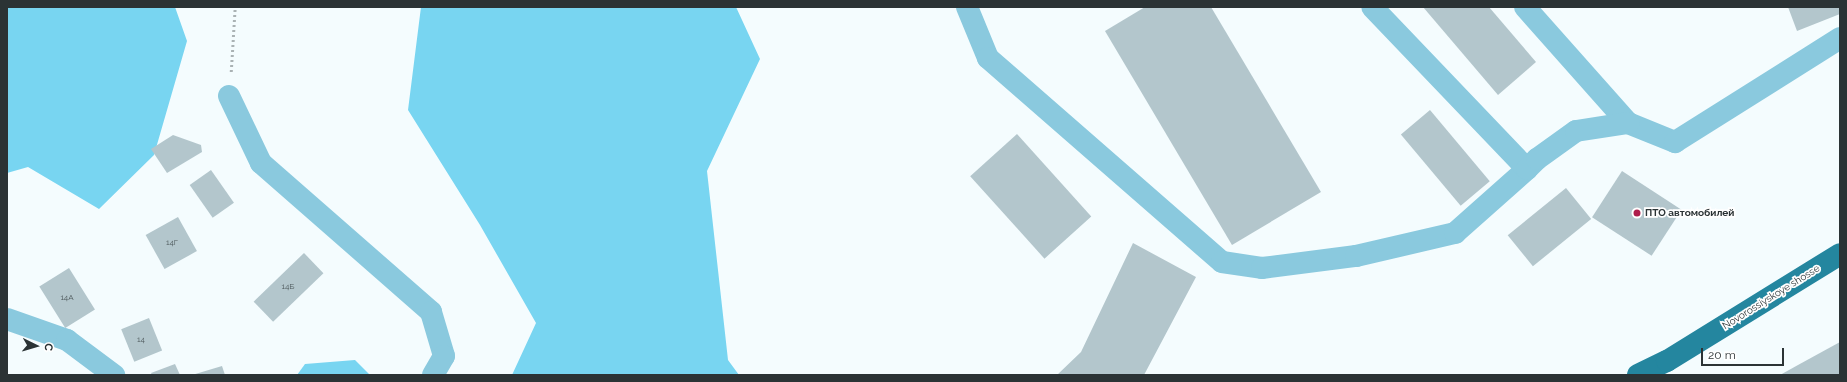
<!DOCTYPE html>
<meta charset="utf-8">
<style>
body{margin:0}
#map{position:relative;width:1847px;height:382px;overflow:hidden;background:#f4fcfe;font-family:Raleway,sans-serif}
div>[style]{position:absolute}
.forest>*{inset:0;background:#78d5f1}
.building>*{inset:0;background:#b3c6cc;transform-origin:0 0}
.path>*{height:2.5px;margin-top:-1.25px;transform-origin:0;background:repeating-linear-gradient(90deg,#aab2b4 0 2px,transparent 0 5px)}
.minor>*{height:22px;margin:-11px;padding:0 11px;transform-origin:11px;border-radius:11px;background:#8ac9de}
.highway>*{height:22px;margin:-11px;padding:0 11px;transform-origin:11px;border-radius:11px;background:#24869f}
.dots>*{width:11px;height:11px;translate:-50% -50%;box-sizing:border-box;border:2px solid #fff;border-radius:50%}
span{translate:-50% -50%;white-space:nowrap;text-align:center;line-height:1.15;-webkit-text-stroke:3.5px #fff;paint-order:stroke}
.number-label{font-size:8px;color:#4d585b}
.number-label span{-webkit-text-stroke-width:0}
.poi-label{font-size:10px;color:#2b3335;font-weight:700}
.left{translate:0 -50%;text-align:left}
.street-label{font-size:10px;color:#2b3335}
.frame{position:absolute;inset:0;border:8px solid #2b3335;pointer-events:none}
.north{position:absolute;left:16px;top:326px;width:40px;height:40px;-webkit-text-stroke:3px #fff;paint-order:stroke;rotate:95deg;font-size:11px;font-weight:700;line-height:16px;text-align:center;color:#2b3335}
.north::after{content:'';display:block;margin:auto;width:14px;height:18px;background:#2b3335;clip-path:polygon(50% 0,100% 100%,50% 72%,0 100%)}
.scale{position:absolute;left:1701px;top:348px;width:83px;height:18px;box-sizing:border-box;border:2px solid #2b3335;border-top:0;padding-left:5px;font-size:12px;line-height:14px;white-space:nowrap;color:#2b3335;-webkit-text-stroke:3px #fff;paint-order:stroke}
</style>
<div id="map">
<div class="forest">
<i style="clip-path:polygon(7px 7px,175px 7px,187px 41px,154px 155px,99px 209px,28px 167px,7px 173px)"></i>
<i style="clip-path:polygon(421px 7px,736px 7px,760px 59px,707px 171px,728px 360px,739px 375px,512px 375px,536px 323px,480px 225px,408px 110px)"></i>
<i style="clip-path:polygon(355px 360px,370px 375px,297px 375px,305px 364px)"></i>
</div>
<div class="building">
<i style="clip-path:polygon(1145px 7px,1211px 7px,1321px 192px,1232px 245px,1105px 31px)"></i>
<i style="clip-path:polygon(1423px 7px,1489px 7px,1536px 62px,1498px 95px)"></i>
<i style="clip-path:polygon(1788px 7px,1840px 7px,1840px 14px,1797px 31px)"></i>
<i style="left:1430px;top:110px;width:93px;height:38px;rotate:50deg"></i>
<i style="left:1017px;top:134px;width:111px;height:63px;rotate:48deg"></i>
<i style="clip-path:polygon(173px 135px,201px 145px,202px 152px,167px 173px,151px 149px)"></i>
<i style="left:211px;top:170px;width:40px;height:26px;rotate:55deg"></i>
<i style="left:1622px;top:171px;width:71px;height:55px;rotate:33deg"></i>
<i style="left:1566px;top:188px;width:40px;height:75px;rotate:51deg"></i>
<i style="left:178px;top:217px;width:39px;height:37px;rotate:61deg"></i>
<i style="clip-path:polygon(1133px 243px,1196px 277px,1144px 375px,1057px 375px,1081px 352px)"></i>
<i style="left:304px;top:253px;width:28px;height:70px;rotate:46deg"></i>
<i style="left:69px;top:268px;width:49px;height:35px;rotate:58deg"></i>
<i style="left:149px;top:318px;width:35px;height:30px;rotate:68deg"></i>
<i style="clip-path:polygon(1840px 342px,1840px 375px,1780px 375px,1798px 365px)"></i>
<i style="clip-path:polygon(175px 364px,180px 375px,152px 375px,151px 373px)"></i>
<i style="clip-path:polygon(222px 366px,225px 375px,192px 375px)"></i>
</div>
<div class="path">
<i style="left:231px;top:72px;width:65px;rotate:-86.5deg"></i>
</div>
<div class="minor">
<i style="left:967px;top:7px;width:55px;rotate:67.6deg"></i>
<i style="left:988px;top:58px;width:310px;rotate:41.1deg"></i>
<i style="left:1222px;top:262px;width:40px;rotate:8.5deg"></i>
<i style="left:1262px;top:268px;width:95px;rotate:-7.3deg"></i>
<i style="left:1356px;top:256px;width:102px;rotate:-13.1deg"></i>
<i style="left:1455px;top:233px;width:96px;rotate:-41.6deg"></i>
<i style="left:1527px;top:169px;width:224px;rotate:-133.7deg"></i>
<i style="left:1525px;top:7px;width:155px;rotate:48.4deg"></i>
<i style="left:1628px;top:123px;width:51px;rotate:22deg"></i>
<i style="left:1675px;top:142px;width:195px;rotate:-32.2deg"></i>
<i style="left:229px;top:96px;width:74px;rotate:64.5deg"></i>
<i style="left:261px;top:163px;width:226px;rotate:41.2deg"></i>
<i style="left:431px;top:312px;width:46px;rotate:73.5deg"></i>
<i style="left:444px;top:356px;width:22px;rotate:120deg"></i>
<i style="left:1527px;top:169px;width:14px;rotate:-45deg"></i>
<i style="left:1537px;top:159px;width:48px;rotate:-35.7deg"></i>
<i style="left:1576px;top:131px;width:53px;rotate:-8.7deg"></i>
<i style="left:7px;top:319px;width:64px;rotate:19.3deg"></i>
<i style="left:67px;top:340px;width:59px;rotate:36.7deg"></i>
</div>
<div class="highway">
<i style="left:1638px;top:375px;width:32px;rotate:-26deg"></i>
<i style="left:1667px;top:361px;width:203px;rotate:-31.7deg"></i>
</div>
<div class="dots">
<i style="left:1637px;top:213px;background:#af1d4b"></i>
</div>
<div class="number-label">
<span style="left:172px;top:243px">14Г</span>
<span style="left:288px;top:287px">14Б</span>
<span style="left:67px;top:298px">14А</span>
<span style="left:141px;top:340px">14</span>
</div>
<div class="poi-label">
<span class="left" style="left:1645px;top:213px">ПТО автомобилей</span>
</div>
<div class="street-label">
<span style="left:1771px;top:297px;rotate:-32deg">Novorossiyskoye shosse</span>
</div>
<div class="frame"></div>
<div class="north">С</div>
<div class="scale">20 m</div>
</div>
